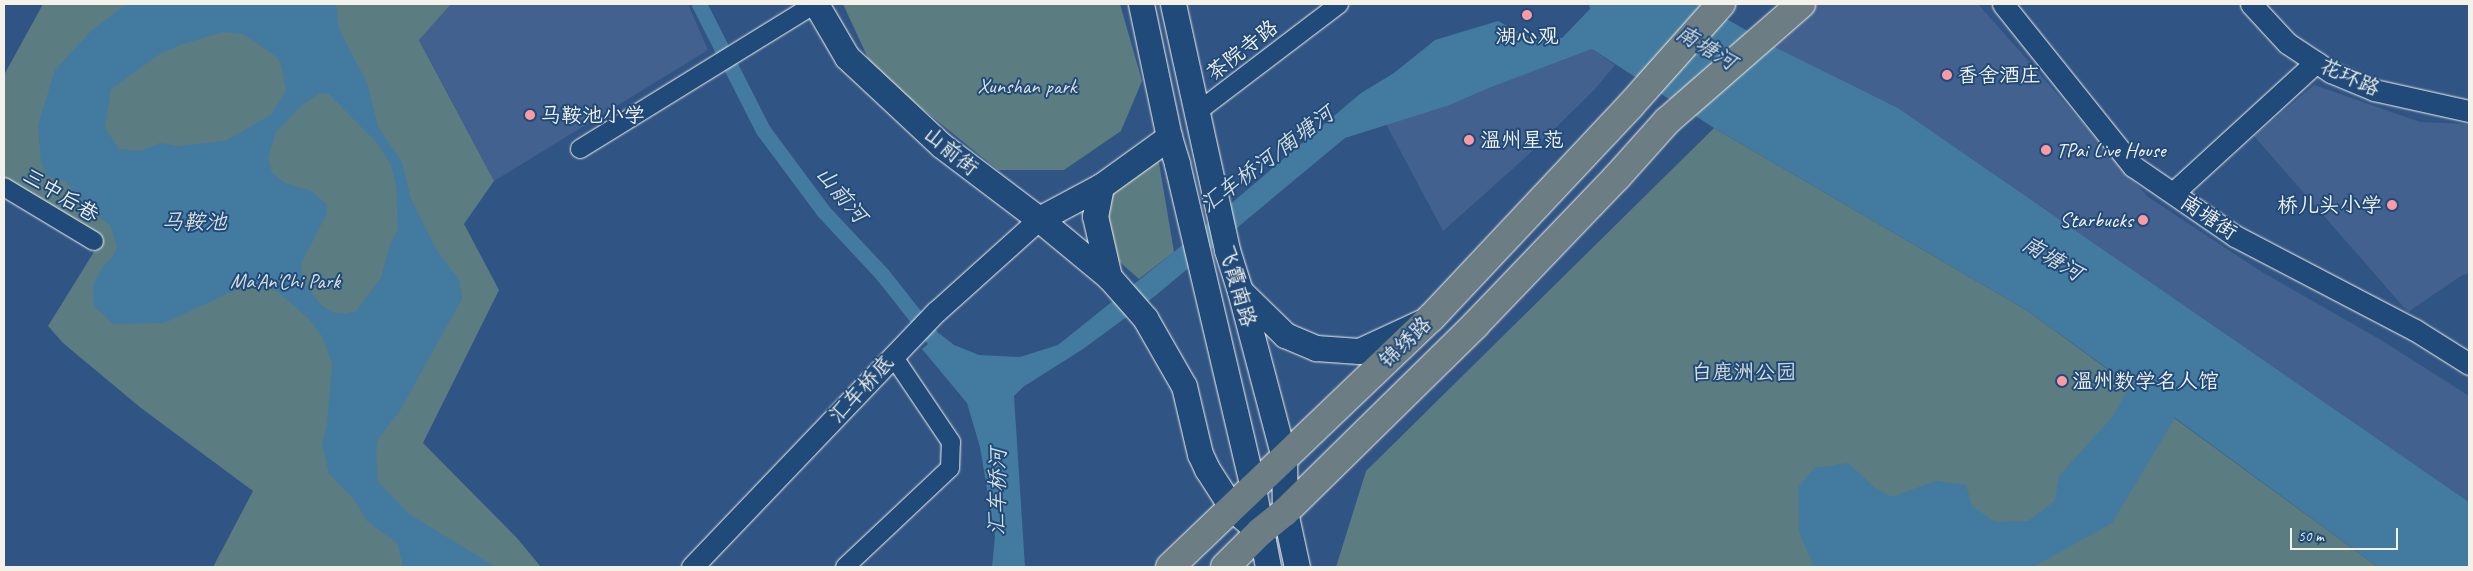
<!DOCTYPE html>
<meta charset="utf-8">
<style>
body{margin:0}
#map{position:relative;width:2473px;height:571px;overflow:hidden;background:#305484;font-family:Caveat,"LXGW WenKai TC",sans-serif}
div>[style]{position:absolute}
.built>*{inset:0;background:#43618e}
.green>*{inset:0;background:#5b7c81}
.water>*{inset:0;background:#437a9f}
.canal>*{height:15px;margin:-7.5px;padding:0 7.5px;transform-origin:7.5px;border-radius:7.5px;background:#437a9f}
.roads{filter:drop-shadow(0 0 1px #f4f1e8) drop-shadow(0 0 1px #f4f1e8)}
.minor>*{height:18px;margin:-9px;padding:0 9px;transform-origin:9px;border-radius:9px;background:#1f4a7a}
.tertiary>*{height:21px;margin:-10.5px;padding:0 10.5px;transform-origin:10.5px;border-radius:10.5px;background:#1f4a7a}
.secondary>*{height:25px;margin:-12.5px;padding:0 12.5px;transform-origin:12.5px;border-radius:12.5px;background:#1f4a7a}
.primary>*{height:28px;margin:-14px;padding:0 14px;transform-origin:14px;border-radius:14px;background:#6c7e84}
.dots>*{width:14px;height:14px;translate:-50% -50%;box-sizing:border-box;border:2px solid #1f4a7a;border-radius:50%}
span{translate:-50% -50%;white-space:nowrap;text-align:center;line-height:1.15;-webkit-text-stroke:4px #1f4a7a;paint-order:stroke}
.poi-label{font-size:21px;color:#f4f1e8}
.left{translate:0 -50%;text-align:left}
.right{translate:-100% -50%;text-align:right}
.street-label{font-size:21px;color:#f4f1e8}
.park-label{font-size:21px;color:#dddfd9}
.water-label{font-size:22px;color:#d9dfdd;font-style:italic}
.frame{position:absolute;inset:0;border:5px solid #f4f1e8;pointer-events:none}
.scale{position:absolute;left:2290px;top:528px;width:108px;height:22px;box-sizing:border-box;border:2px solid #f4f1e8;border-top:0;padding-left:6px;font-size:15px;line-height:18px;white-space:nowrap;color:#f4f1e8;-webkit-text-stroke:4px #1f4a7a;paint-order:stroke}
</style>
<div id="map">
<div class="built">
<i style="clip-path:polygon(451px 4px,688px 4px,708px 50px,494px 181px,419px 39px)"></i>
<i style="clip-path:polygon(1818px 4px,1978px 4px,2148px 197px,2262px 272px,2381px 340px,2469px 396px,2469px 502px,1898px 108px,1775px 47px,1780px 37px)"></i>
<i style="clip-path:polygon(1592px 49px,1615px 65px,1595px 89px,1526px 157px,1443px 231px,1386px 124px,1450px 105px,1489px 88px)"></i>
<i style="clip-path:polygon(2314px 85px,2420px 122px,2469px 124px,2469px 273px,2461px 276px,2408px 312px,2254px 136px)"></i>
</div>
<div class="green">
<i style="clip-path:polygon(43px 4px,451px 4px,419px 40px,494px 181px,464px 224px,499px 290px,423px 443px,517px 538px,541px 567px,213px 567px,253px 491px,141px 408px,63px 343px,48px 326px,102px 239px,4px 176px,4px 75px)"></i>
<i style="clip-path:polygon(843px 4px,1120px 4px,1142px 81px,1121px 131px,1064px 170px,998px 170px,873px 69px)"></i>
<i style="clip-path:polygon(1714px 128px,2028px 311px,2378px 567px,1336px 567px,1366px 471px)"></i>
<i style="clip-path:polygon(1158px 157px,1174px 252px,1139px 279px,1106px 250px,1102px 194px)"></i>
</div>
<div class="water">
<i style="clip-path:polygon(evenodd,127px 4px,336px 4px,339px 29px,367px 83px,378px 127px,402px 162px,411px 199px,436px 249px,459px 280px,462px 299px,399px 412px,378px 439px,376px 452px,378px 482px,409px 514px,496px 567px,403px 567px,398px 544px,367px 521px,353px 498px,329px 474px,322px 443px,327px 424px,332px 364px,322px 336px,309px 319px,277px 291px,260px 284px,240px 288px,164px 323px,113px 324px,94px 306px,93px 285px,101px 269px,114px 255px,117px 247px,110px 225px,82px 202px,65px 181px,46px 175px,41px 161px,38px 125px,55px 70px,92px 30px,127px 4px,223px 32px,243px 34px,274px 55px,281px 63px,286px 91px,271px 115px,225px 141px,177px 146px,160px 143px,140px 151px,119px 149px,105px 128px,111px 89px,160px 54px,180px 45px,223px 32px,127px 4px,320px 93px,329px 94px,377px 143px,391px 165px,396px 184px,398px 230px,390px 244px,381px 278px,356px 311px,346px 314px,336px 313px,322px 306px,303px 282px,301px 264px,327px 213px,326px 204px,311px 191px,285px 183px,272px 173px,268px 158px,276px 132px,302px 105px,320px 93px)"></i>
<i style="clip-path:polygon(1589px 4px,1701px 4px,1775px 47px,1898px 108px,2469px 502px,2469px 567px,2378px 567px,2175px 418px,2112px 523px,2033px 567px,1814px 567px,1799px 532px,1798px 488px,1814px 468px,1848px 463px,1874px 487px,1892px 497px,1936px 481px,1966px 485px,1972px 506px,1995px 522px,2028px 521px,2055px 501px,2059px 476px,2114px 415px,2130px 385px,2028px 311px,1714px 128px,1592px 49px,1489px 88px,1450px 105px,1345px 138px,1155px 296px,1083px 349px,1023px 387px,1014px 396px,1025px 567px,992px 567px,995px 536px,980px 447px,967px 403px,922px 349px,940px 334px,954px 345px,979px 355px,1020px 357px,1058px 345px,1174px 252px,1361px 93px,1394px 73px,1435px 40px,1498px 21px,1526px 36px,1562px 38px,1590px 9px)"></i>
</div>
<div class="canal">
<i style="left:699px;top:4px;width:141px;rotate:63.1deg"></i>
<i style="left:763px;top:130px;width:102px;rotate:53.4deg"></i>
<i style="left:824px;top:212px;width:85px;rotate:46.9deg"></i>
<i style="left:882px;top:274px;width:103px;rotate:51.7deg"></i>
</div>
<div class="roads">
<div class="minor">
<i style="left:1196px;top:113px;width:180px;rotate:-37.3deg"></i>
<i style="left:580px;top:149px;width:276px;rotate:-31.7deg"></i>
<i style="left:4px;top:187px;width:105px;rotate:31deg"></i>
<i style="left:845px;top:567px;width:144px;rotate:-43.3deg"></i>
<i style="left:950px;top:468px;width:26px;rotate:-88deg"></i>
<i style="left:951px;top:442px;width:104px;rotate:-124deg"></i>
</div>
<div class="tertiary">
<i style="left:2003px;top:4px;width:208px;rotate:51.3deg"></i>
<i style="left:2133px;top:166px;width:124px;rotate:34.5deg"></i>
<i style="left:2235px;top:236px;width:203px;rotate:27.6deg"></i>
<i style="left:2415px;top:330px;width:64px;rotate:32.2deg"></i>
<i style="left:2251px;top:4px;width:53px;rotate:47.3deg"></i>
<i style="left:2287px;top:43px;width:53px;rotate:33.4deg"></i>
<i style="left:2331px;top:72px;width:47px;rotate:22.7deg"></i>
<i style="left:2374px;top:90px;width:97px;rotate:12.5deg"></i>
<i style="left:2173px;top:193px;width:194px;rotate:-42.5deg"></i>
<i style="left:692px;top:567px;width:354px;rotate:-46.3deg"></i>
<i style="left:937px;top:311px;width:137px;rotate:-42deg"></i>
</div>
<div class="secondary">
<i style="left:816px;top:4px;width:61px;rotate:59.7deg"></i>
<i style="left:847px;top:57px;width:129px;rotate:43.1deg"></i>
<i style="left:941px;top:145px;width:123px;rotate:37.1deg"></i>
<i style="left:1039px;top:219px;width:91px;rotate:39.6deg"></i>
<i style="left:1109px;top:277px;width:55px;rotate:48.7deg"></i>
<i style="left:1145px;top:318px;width:78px;rotate:60.2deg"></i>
<i style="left:1184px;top:386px;width:70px;rotate:76.8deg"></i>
<i style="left:1200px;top:454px;width:17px;rotate:65deg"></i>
<i style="left:1207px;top:469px;width:46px;rotate:57.3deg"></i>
<i style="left:1232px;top:508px;width:37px;rotate:41deg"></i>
<i style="left:1141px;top:4px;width:136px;rotate:78.1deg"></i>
<i style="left:1169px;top:137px;width:28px;rotate:73deg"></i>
<i style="left:1177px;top:164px;width:333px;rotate:76.8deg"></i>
<i style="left:1253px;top:488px;width:80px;rotate:79.2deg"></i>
<i style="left:1173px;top:4px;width:252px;rotate:77.6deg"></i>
<i style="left:1227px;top:250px;width:43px;rotate:72.4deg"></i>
<i style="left:1240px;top:291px;width:172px;rotate:75.2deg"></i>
<i style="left:1284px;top:457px;width:55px;rotate:89deg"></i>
<i style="left:1285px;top:512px;width:56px;rotate:77.7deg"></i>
<i style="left:1101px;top:186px;width:31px;rotate:101deg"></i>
<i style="left:1095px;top:216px;width:63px;rotate:77.1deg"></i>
<i style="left:1039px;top:219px;width:70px;rotate:-28deg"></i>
<i style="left:1101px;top:186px;width:84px;rotate:-35.8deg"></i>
<i style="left:1241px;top:292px;width:62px;rotate:44.3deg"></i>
<i style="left:1285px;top:335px;width:34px;rotate:23deg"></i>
<i style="left:1316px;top:348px;width:43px;rotate:4deg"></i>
<i style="left:1359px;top:351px;width:72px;rotate:-24.8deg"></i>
</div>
<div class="primary">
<i style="left:1170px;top:567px;width:361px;rotate:-43.7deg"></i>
<i style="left:1431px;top:318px;width:291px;rotate:-46.8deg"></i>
<i style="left:1630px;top:106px;width:137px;rotate:-48.3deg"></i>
<i style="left:1225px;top:567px;width:49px;rotate:-45deg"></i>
<i style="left:1260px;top:532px;width:32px;rotate:-39deg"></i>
<i style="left:1285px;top:512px;width:267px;rotate:-44.5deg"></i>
<i style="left:1475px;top:325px;width:205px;rotate:-46.2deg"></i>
<i style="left:1617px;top:177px;width:75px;rotate:-48.2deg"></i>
<i style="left:1667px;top:121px;width:178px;rotate:-41.1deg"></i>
</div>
</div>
<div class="dots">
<i style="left:1527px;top:15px;background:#ff9aa2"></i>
<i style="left:1947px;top:75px;background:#ff9aa2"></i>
<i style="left:530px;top:115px;background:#ff9aa2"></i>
<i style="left:1469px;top:140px;background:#ff9aa2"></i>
<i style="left:2046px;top:150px;background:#ff9aa2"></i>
<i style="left:2392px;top:205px;background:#ff9aa2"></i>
<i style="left:2143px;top:220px;background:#ff9aa2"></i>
<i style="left:2062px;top:381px;background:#ff9aa2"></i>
</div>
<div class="poi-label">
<span style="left:1527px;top:36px">湖心观</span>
<span class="left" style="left:1957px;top:75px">香舍酒庄</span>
<span class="left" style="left:540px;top:115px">马鞍池小学</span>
<span class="left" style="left:1480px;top:140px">温州星范</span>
<span class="left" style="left:2056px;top:150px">TPai Live House</span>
<span class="right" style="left:2382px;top:205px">桥儿头小学</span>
<span class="right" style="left:2133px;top:220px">Starbucks</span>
<span class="left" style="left:2072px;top:381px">温州数学名人馆</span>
</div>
<div class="street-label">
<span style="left:1242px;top:50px;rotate:-38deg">茶院寺路</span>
<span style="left:2350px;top:77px;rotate:24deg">花环路</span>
<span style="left:951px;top:151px;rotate:39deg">山前街</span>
<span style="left:61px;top:195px;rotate:31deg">三中后巷</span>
<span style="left:2209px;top:217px;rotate:34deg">南塘街</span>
<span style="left:1238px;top:286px;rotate:74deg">飞霞南路</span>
<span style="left:1405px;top:342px;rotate:-44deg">锦绣路</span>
<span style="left:861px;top:389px;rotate:-47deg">汇车桥底</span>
</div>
<div class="park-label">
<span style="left:1027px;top:86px">Xunshan park</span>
<span style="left:285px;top:281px">Ma'An'Chi Park</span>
<span style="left:1744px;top:372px">白鹿洲公园</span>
</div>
<div class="water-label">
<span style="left:1706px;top:48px;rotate:31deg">南塘河</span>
<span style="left:1267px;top:160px;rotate:-37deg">汇车桥河/南塘河</span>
<span style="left:841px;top:195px;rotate:50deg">山前河</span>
<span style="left:194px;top:223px">马鞍池</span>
<span style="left:2052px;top:259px;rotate:31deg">南塘河</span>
<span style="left:998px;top:492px;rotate:-89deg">汇车桥河</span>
</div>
<div class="frame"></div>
<div class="scale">50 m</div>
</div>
